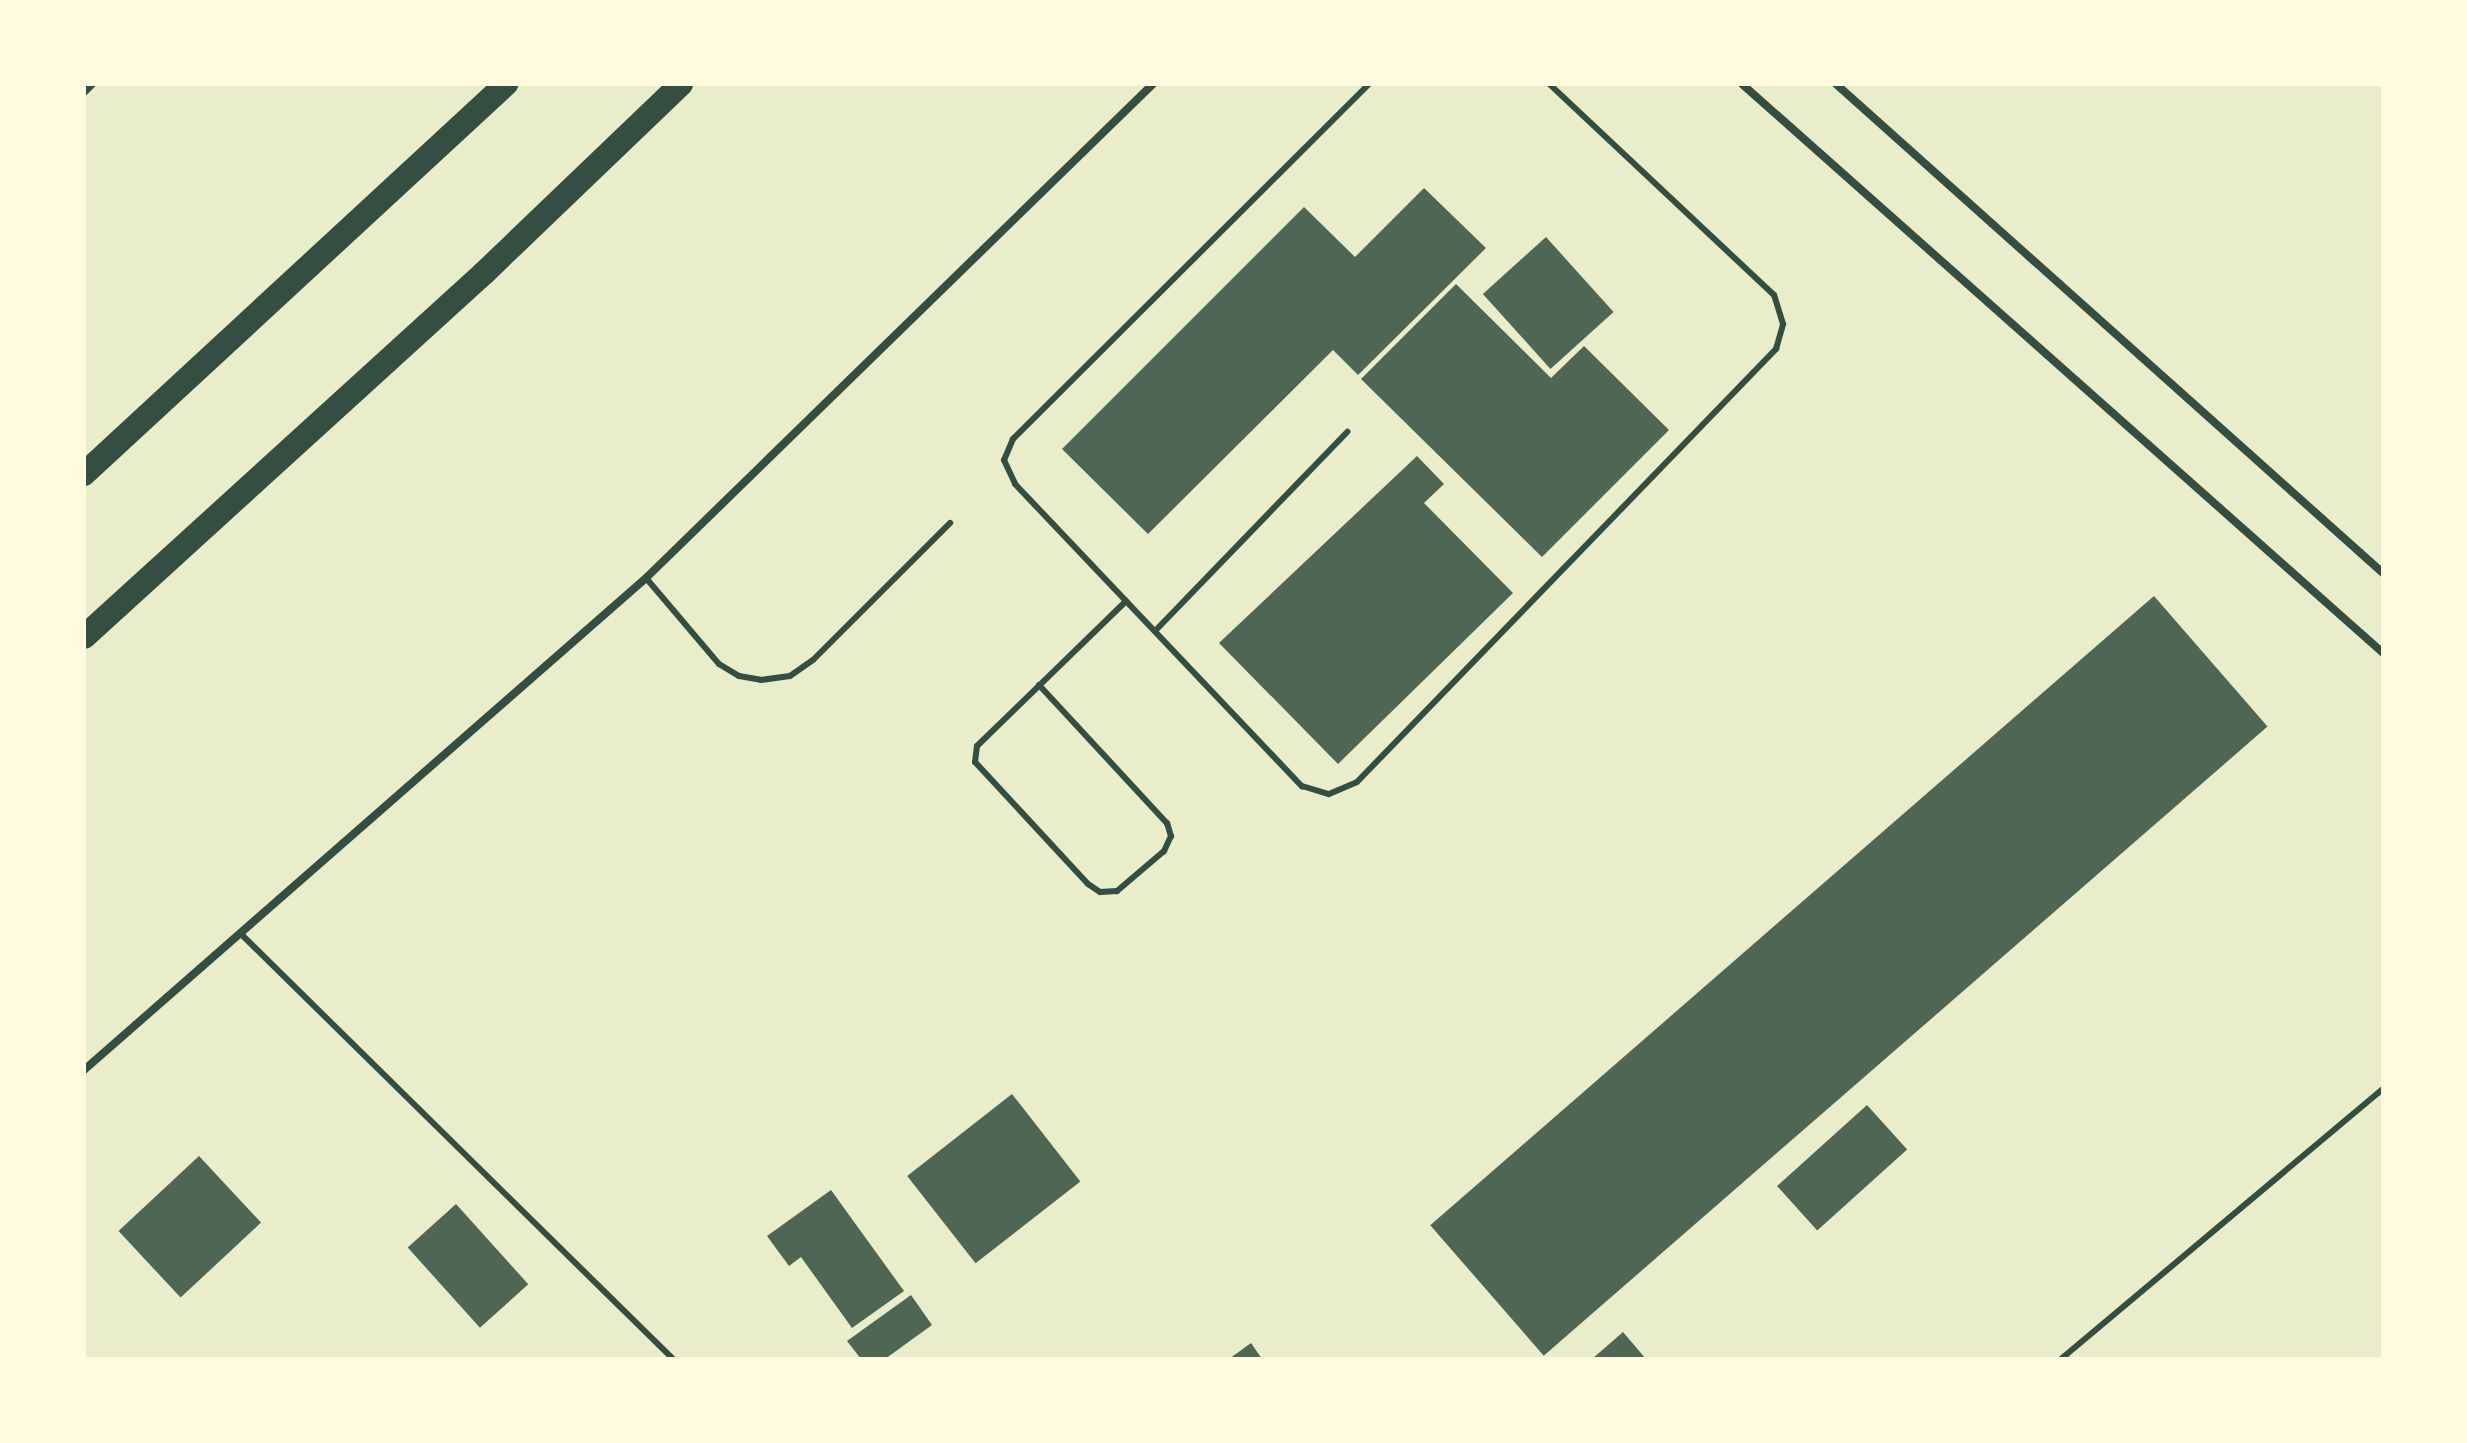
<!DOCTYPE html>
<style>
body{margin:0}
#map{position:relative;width:2467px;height:1443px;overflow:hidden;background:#e9edc9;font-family:"Public Sans",sans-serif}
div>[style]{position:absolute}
.building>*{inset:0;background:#4f6655;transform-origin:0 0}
.service>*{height:6px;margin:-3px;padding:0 3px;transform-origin:3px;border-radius:3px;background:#344e41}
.minor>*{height:8px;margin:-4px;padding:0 4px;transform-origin:4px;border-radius:4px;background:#344e41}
.motorway>*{height:24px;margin:-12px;padding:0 12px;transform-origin:12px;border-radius:12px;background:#344e41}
span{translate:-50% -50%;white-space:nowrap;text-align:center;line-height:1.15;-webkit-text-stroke:8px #fefae0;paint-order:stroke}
.frame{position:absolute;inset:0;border:86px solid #fefae0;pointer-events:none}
</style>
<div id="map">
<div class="building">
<i style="clip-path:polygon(1424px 188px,1486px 248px,1358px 375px,1333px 350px,1148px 534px,1062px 449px,1304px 207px,1355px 257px)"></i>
<i style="left:1546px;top:237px;width:101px;height:85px;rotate:48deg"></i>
<i style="clip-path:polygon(1456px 284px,1551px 378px,1584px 346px,1669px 430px,1542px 557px,1361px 379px)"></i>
<i style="clip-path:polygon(1417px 456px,1444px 484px,1424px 503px,1513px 593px,1338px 764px,1219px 643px)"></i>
<i style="left:2154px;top:596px;width:173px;height:959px;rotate:49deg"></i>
<i style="left:1012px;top:1094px;width:111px;height:133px;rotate:52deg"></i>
<i style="left:1867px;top:1105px;width:60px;height:121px;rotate:48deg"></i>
<i style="left:199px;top:1156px;width:91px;height:110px;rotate:47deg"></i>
<i style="clip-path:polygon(831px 1190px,904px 1291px,852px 1328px,801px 1257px,789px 1266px,767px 1236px)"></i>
<i style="left:456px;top:1204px;width:108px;height:65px;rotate:48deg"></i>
<i style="clip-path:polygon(911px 1295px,932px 1325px,885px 1359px,861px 1359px,847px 1341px)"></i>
<i style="clip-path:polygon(1623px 1332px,1646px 1359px,1592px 1359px)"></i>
<i style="clip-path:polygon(1251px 1343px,1262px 1359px,1229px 1359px)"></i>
</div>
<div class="service">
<i style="left:1369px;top:84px;width:503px;rotate:135.08deg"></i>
<i style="left:1013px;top:439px;width:23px;rotate:113deg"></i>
<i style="left:1004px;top:460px;width:26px;rotate:65deg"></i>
<i style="left:1015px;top:484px;width:417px;rotate:46.5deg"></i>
<i style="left:1302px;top:786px;width:28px;rotate:17deg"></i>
<i style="left:1329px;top:794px;width:30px;rotate:-23deg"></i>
<i style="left:1357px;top:782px;width:603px;rotate:-45.94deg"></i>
<i style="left:1776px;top:349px;width:26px;rotate:-74deg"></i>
<i style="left:1783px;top:324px;width:30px;rotate:-107deg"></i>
<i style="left:1774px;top:295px;width:308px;rotate:-136.8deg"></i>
<i style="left:646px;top:578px;width:113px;rotate:49.7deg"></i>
<i style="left:719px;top:664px;width:23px;rotate:31deg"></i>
<i style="left:739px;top:676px;width:22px;rotate:10deg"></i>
<i style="left:761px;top:680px;width:29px;rotate:-8deg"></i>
<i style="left:790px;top:676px;width:28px;rotate:-35deg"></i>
<i style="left:813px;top:660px;width:194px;rotate:-45deg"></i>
<i style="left:1155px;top:631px;width:277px;rotate:-46deg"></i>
<i style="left:1039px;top:685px;width:188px;rotate:47.2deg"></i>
<i style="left:1167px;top:823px;width:14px;rotate:73deg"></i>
<i style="left:1171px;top:836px;width:17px;rotate:115deg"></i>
<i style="left:1164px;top:851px;width:62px;rotate:139.6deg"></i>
<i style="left:1117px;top:891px;width:17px;rotate:177deg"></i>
<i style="left:1100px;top:892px;width:14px;rotate:-146deg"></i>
<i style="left:1088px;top:884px;width:166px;rotate:-132.8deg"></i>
<i style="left:975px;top:762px;width:16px;rotate:-83deg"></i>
<i style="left:977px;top:746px;width:208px;rotate:-44.2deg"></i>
<i style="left:241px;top:934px;width:606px;rotate:44.53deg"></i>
<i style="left:2061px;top:1359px;width:420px;rotate:-40deg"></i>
</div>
<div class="minor">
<i style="left:1742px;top:84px;width:857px;rotate:41.59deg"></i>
<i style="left:1836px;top:84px;width:734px;rotate:41.8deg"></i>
<i style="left:84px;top:92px;width:11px;rotate:-45deg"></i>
<i style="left:84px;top:1070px;width:747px;rotate:-41.2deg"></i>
<i style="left:646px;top:578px;width:708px;rotate:-44.26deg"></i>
</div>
<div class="motorway">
<i style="left:84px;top:474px;width:575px;rotate:-42.74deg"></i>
<i style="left:84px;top:637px;width:541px;rotate:-42.3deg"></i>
<i style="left:484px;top:273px;width:273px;rotate:-43.8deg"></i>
</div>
<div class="frame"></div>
</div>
